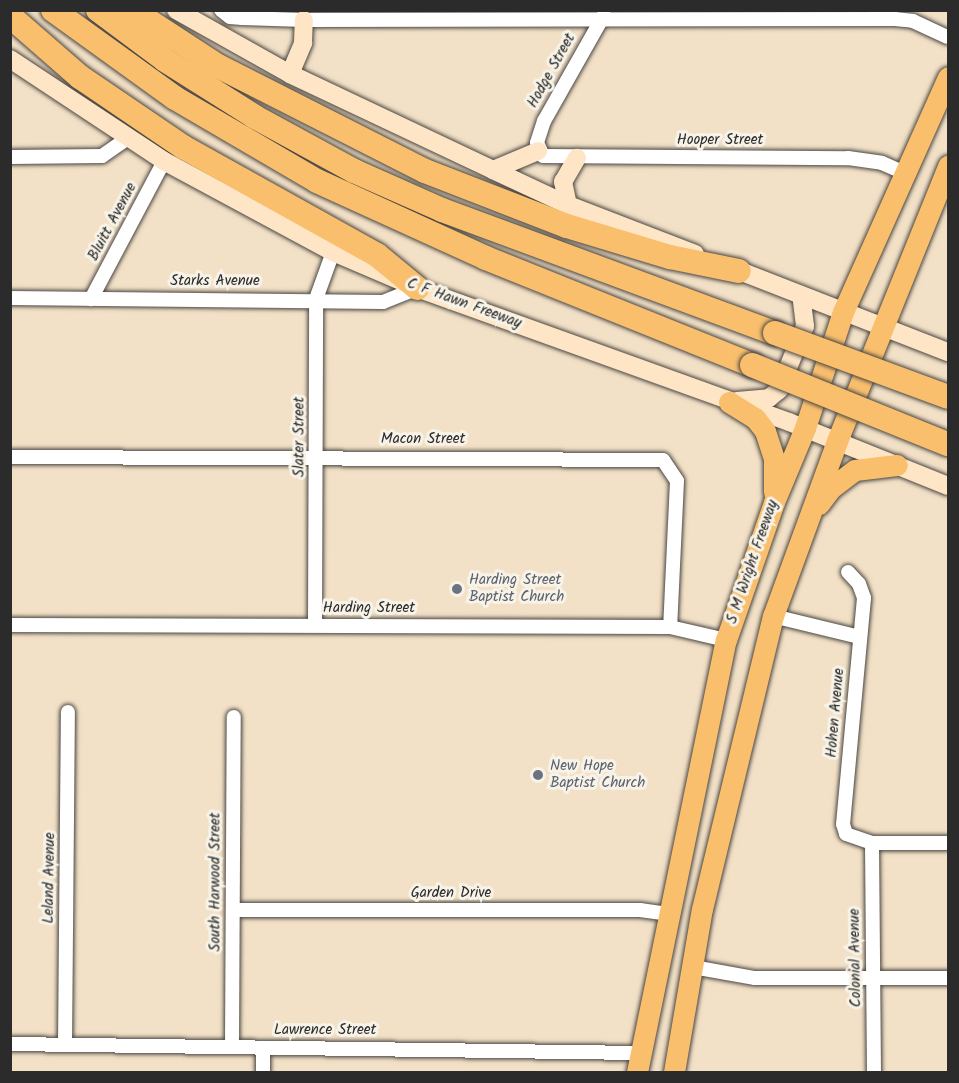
<!DOCTYPE html>
<style>
body{margin:0}
#map{position:relative;width:959px;height:1083px;overflow:hidden;background:#f3e1c7;font-family:Kalam,sans-serif}
div>[style]{position:absolute}
.roads{filter:drop-shadow(0 0 2px #494642) drop-shadow(0 0 2px #494642)}
.street>*{height:14px;margin:-7px;padding:0 7px;transform-origin:7px;border-radius:7px;background:#fff}
.secondary>*{height:18px;margin:-9px;padding:0 9px;transform-origin:9px;border-radius:9px;background:#fde5c5}
.primary>*{height:21px;margin:-10.5px;padding:0 10.5px;transform-origin:10.5px;border-radius:10.5px;background:#f9bf6d}
.highway>*{height:24px;margin:-12px;padding:0 12px;transform-origin:12px;border-radius:12px;background:#f9bf6d}
.bridges{filter:drop-shadow(0 0 2px #494642) drop-shadow(0 0 2px #494642)}
.highway-bridge>*{height:24px;margin:-12px;padding:0 12px;transform-origin:12px;border-radius:12px;background:#f9bf6d}
.dots>*{width:16px;height:16px;translate:-50% -50%;box-sizing:border-box;border:3px solid #f7f3e8;border-radius:50%}
span{translate:-50% -50%;white-space:nowrap;text-align:center;line-height:1.15;-webkit-text-stroke:6px #f7f3e8;paint-order:stroke}
.street-label{font-size:15px;color:#2b2b2b}
.worship-label{font-size:15px;color:#5b616d}
.left{translate:0 -50%;text-align:left}
.frame{position:absolute;inset:0;border:12px solid #2b2b2b;pointer-events:none}
</style>
<div id="map">
<div class="roads">
<div class="street">
<i style="left:221px;top:10px;width:11px;rotate:38deg"></i>
<i style="left:230px;top:17px;width:12px;rotate:5deg"></i>
<i style="left:242px;top:18px;width:62px;rotate:1.8deg"></i>
<i style="left:304px;top:20px;width:591px;rotate:-0.1deg"></i>
<i style="left:895px;top:19px;width:18px;rotate:6deg"></i>
<i style="left:913px;top:21px;width:38px;rotate:25deg"></i>
<i style="left:604px;top:15px;width:122px;rotate:119.5deg"></i>
<i style="left:544px;top:121px;width:23px;rotate:108deg"></i>
<i style="left:537px;top:143px;width:14px;rotate:65deg"></i>
<i style="left:543px;top:156px;width:305px;rotate:0.4deg"></i>
<i style="left:848px;top:158px;width:34px;rotate:8deg"></i>
<i style="left:882px;top:163px;width:22px;rotate:24deg"></i>
<i style="left:10px;top:157px;width:92px;rotate:-0.6deg"></i>
<i style="left:102px;top:156px;width:32px;rotate:-35deg"></i>
<i style="left:10px;top:298px;width:373px;rotate:0.6deg"></i>
<i style="left:383px;top:302px;width:37px;rotate:-22deg"></i>
<i style="left:91px;top:299px;width:156px;rotate:-62.1deg"></i>
<i style="left:10px;top:457px;width:653px;rotate:0.26deg"></i>
<i style="left:663px;top:460px;width:25px;rotate:56deg"></i>
<i style="left:677px;top:481px;width:146px;rotate:92.7deg"></i>
<i style="left:848px;top:572px;width:16px;rotate:47deg"></i>
<i style="left:859px;top:584px;width:15px;rotate:70deg"></i>
<i style="left:864px;top:598px;width:227px;rotate:95.3deg"></i>
<i style="left:843px;top:824px;width:10px;rotate:73deg"></i>
<i style="left:846px;top:834px;width:28px;rotate:19deg"></i>
<i style="left:872px;top:843px;width:76px"></i>
<i style="left:773px;top:616px;width:89px;rotate:13.6deg"></i>
<i style="left:10px;top:625px;width:660px;rotate:0.17deg"></i>
<i style="left:670px;top:627px;width:57px;rotate:13.1deg"></i>
<i style="left:315px;top:625px;width:326px;rotate:-89.8deg"></i>
<i style="left:316px;top:299px;width:50px;rotate:-70.1deg"></i>
<i style="left:872px;top:843px;width:229px;rotate:89.5deg"></i>
<i style="left:233px;top:910px;width:407px"></i>
<i style="left:640px;top:910px;width:30px;rotate:8deg"></i>
<i style="left:693px;top:967px;width:63px;rotate:10.1deg"></i>
<i style="left:755px;top:978px;width:193px"></i>
<i style="left:10px;top:1044px;width:630px;rotate:0.82deg"></i>
<i style="left:65px;top:1045px;width:333px;rotate:-89.5deg"></i>
<i style="left:232px;top:1047px;width:330px;rotate:-89.7deg"></i>
<i style="left:263px;top:1048px;width:24px;rotate:90deg"></i>
</div>
<div class="secondary">
<i style="left:176px;top:10px;width:131px;rotate:29.3deg"></i>
<i style="left:290px;top:74px;width:225px;rotate:25.3deg"></i>
<i style="left:493px;top:170px;width:83px;rotate:25deg"></i>
<i style="left:568px;top:205px;width:136px;rotate:21.1deg"></i>
<i style="left:10px;top:59px;width:185px;rotate:33.5deg"></i>
<i style="left:164px;top:161px;width:192px;rotate:28.3deg"></i>
<i style="left:333px;top:252px;width:91px;rotate:23.2deg"></i>
<i style="left:417px;top:288px;width:395px;rotate:19.8deg"></i>
<i style="left:789px;top:422px;width:171px;rotate:21.9deg"></i>
<i style="left:290px;top:74px;width:34px;rotate:-67deg"></i>
<i style="left:303px;top:43px;width:23px;rotate:-88deg"></i>
<i style="left:493px;top:170px;width:49px;rotate:-22.9deg"></i>
<i style="left:568px;top:205px;width:24px;rotate:-102deg"></i>
<i style="left:563px;top:182px;width:28px;rotate:-60deg"></i>
<i style="left:727px;top:266px;width:237px;rotate:21.3deg"></i>
<i style="left:737px;top:401px;width:32px;rotate:-5deg"></i>
<i style="left:769px;top:398px;width:13px;rotate:-39deg"></i>
<i style="left:779px;top:390px;width:69px;rotate:-67.9deg"></i>
<i style="left:805px;top:326px;width:31px;rotate:-97deg"></i>
</div>
<div class="primary">
<i style="left:729px;top:402px;width:31px;rotate:32deg"></i>
<i style="left:755px;top:418px;width:16px;rotate:52deg"></i>
<i style="left:765px;top:431px;width:29px;rotate:72deg"></i>
<i style="left:774px;top:459px;width:33px;rotate:90deg"></i>
<i style="left:819px;top:504px;width:20px;rotate:-53deg"></i>
<i style="left:831px;top:488px;width:30px;rotate:-37deg"></i>
<i style="left:855px;top:470px;width:42px;rotate:-6.8deg"></i>
<i style="left:637px;top:1072px;width:441px;rotate:-78.4deg"></i>
<i style="left:726px;top:640px;width:146px;rotate:-70.8deg"></i>
<i style="left:774px;top:502px;width:80px;rotate:-67.3deg"></i>
<i style="left:805px;top:428px;width:122px;rotate:-71.9deg"></i>
<i style="left:843px;top:312px;width:257px;rotate:-65.9deg"></i>
<i style="left:674px;top:1072px;width:165px;rotate:-80.3deg"></i>
<i style="left:702px;top:909px;width:301px;rotate:-76.4deg"></i>
<i style="left:773px;top:616px;width:186px;rotate:-69.9deg"></i>
<i style="left:837px;top:441px;width:297px;rotate:-68deg"></i>
</div>
<div class="highway">
<i style="left:53px;top:10px;width:150px;rotate:35.8deg"></i>
<i style="left:175px;top:98px;width:164px;rotate:30.3deg"></i>
<i style="left:317px;top:181px;width:186px;rotate:24.5deg"></i>
<i style="left:486px;top:258px;width:287px;rotate:21.9deg"></i>
<i style="left:98px;top:10px;width:84px;rotate:36.7deg"></i>
<i style="left:165px;top:60px;width:107px;rotate:32.3deg"></i>
<i style="left:255px;top:117px;width:113px;rotate:28.6deg"></i>
<i style="left:354px;top:171px;width:96px;rotate:23.9deg"></i>
<i style="left:442px;top:210px;width:355px;rotate:20.3deg"></i>
<i style="left:132px;top:10px;width:103px;rotate:33.1deg"></i>
<i style="left:218px;top:66px;width:232px;rotate:26.9deg"></i>
<i style="left:425px;top:171px;width:152px;rotate:21.2deg"></i>
<i style="left:567px;top:226px;width:108px;rotate:16.8deg"></i>
<i style="left:670px;top:257px;width:70px;rotate:11.5deg"></i>
<i style="left:10px;top:16px;width:93px;rotate:41.1deg"></i>
<i style="left:80px;top:77px;width:125px;rotate:34.2deg"></i>
<i style="left:183px;top:147px;width:222px;rotate:29.1deg"></i>
<i style="left:377px;top:255px;width:52px;rotate:39.5deg"></i>
</div>
</div>
<div class="bridges">
<div class="highway-bridge">
<i style="left:775px;top:333px;width:184px;rotate:20.3deg"></i>
<i style="left:752px;top:365px;width:211px;rotate:22deg"></i>
</div>
</div>
<div class="dots">
<i style="left:457px;top:589px;background:#6b7280"></i>
<i style="left:538px;top:775px;background:#6b7280"></i>
</div>
<div class="street-label">
<span style="left:552px;top:71px;rotate:-61deg">Hodge Street</span>
<span style="left:720px;top:141px">Hooper Street</span>
<span style="left:113px;top:222px;rotate:-62deg">Bluitt Avenue</span>
<span style="left:215px;top:282px">Starks Avenue</span>
<span style="left:464px;top:304px;rotate:20deg">C F Hawn Freeway</span>
<span style="left:300px;top:437px;rotate:-90deg">Slater Street</span>
<span style="left:423px;top:440px">Macon Street</span>
<span style="left:753px;top:562px;rotate:-71deg">S M Wright Freeway</span>
<span style="left:369px;top:609px">Harding Street</span>
<span style="left:836px;top:713px;rotate:-85deg">Hohen Avenue</span>
<span style="left:50px;top:878px;rotate:-89deg">Leland Avenue</span>
<span style="left:216px;top:882px;rotate:-90deg">South Harwood Street</span>
<span style="left:451px;top:894px">Garden Drive</span>
<span style="left:856px;top:958px;rotate:-91deg">Colonial Avenue</span>
<span style="left:325px;top:1031px">Lawrence Street</span>
</div>
<div class="worship-label">
<span class="left" style="left:469px;top:589px">Harding Street<br>Baptist Church</span>
<span class="left" style="left:550px;top:775px">New Hope<br>Baptist Church</span>
</div>
<div class="frame"></div>
</div>
